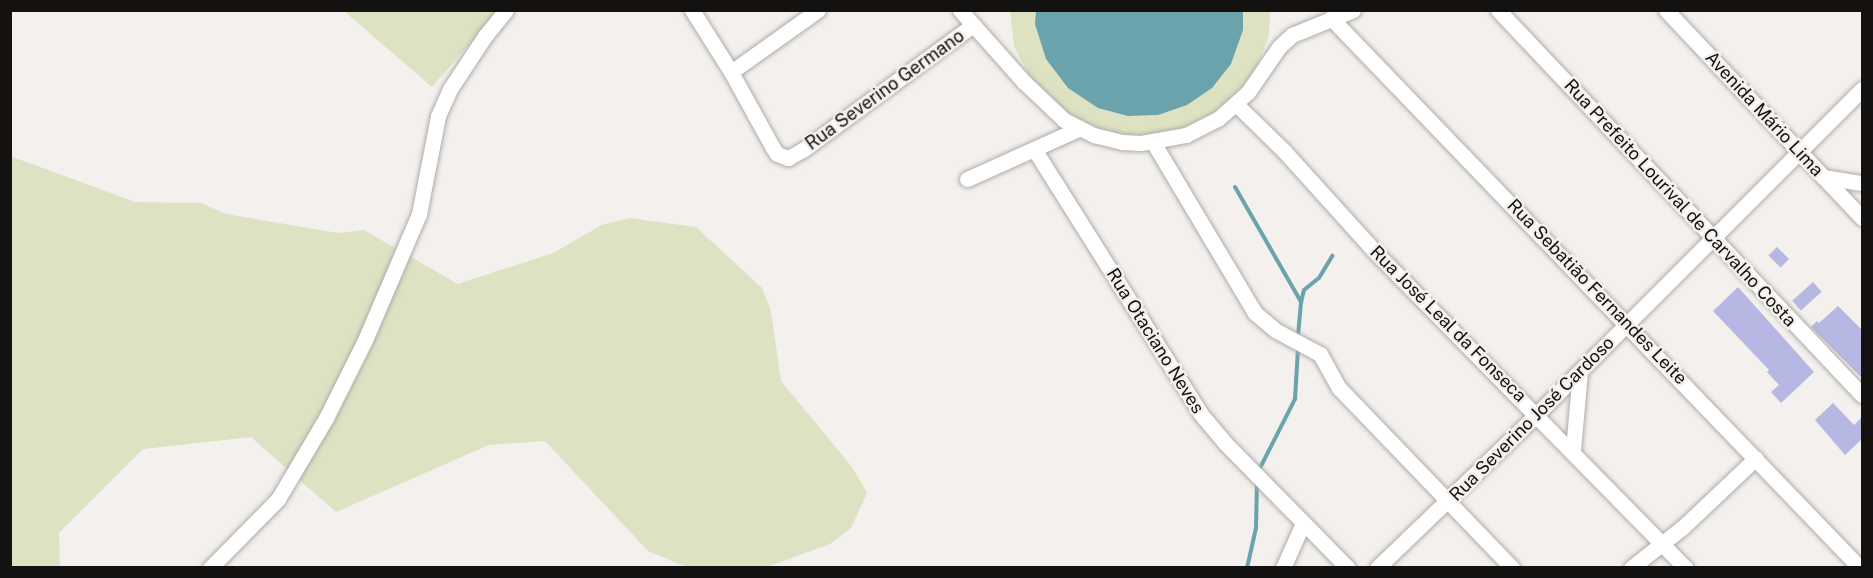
<!DOCTYPE html>
<meta charset="utf-8">
<style>
body{margin:0}
#map{position:relative;width:1873px;height:578px;overflow:hidden;background:#f3f0ed;font-family:"Public Sans",sans-serif}
div>[style]{position:absolute}
.green>*{inset:0;background:#dde2c3}
.water>*{inset:0;background:#6ba3ac}
.stream>*{height:4px;margin:-2px;padding:0 2px;transform-origin:2px;border-radius:2px;background:#6ba3ac}
.building>*{inset:0;background:#b6b7e2;transform-origin:0 0}
.roads{filter:drop-shadow(0 0 2px #afaca9) drop-shadow(0 0 2px #afaca9)}
.minor>*{height:15px;margin:-7.5px;padding:0 7.5px;transform-origin:7.5px;border-radius:7.5px;background:#fff}
span{translate:-50% -50%;white-space:nowrap;text-align:center;line-height:1.15;-webkit-text-stroke:5px #f3f0ed;paint-order:stroke}
.street-label{font-size:18px;color:#131211}
.frame{position:absolute;inset:0;border:12px solid #131211;pointer-events:none}
</style>
<div id="map">
<div class="green">
<i style="clip-path:polygon(344px 11px,498px 11px,432px 87px)"></i>
<i style="clip-path:polygon(1010px 11px,1270px 11px,1269px 35px,1254px 74px,1226px 108px,1190px 130px,1148px 139px,1105px 134px,1065px 116px,1034px 85px,1014px 46px)"></i>
<i style="clip-path:polygon(10px 156px,135px 202px,201px 203px,226px 214px,338px 233px,364px 230px,458px 284px,553px 253px,602px 225px,629px 218px,696px 227px,762px 288px,771px 311px,781px 381px,852px 467px,867px 493px,851px 528px,830px 544px,767px 567px,687px 567px,648px 551px,545px 441px,489px 445px,336px 512px,251px 437px,143px 449px,59px 533px,60px 567px,11px 567px)"></i>
</div>
<div class="water">
<i style="clip-path:polygon(1036px 11px,1243px 11px,1243px 30px,1231px 64px,1212px 88px,1187px 105px,1158px 115px,1128px 116px,1098px 108px,1068px 88px,1046px 59px,1035px 24px)"></i>
</div>
<div class="stream">
<i style="left:1235px;top:187px;width:133px;rotate:60.1deg"></i>
<i style="left:1301px;top:302px;width:35px;rotate:95deg"></i>
<i style="left:1301px;top:302px;width:12px;rotate:-76deg"></i>
<i style="left:1304px;top:290px;width:19px;rotate:-39deg"></i>
<i style="left:1319px;top:278px;width:26px;rotate:-59deg"></i>
<i style="left:1259px;top:470px;width:80px;rotate:-63.1deg"></i>
<i style="left:1295px;top:399px;width:51px;rotate:-86.6deg"></i>
<i style="left:1247px;top:568px;width:41px;rotate:-77.3deg"></i>
<i style="left:1256px;top:528px;width:47px;rotate:-88.8deg"></i>
</div>
<div class="building">
<i style="left:1777px;top:247px;width:17px;height:12px;rotate:45deg"></i>
<i style="left:1813px;top:282px;width:13px;height:28px;rotate:48deg"></i>
<i style="clip-path:polygon(1738px 287px,1814px 372px,1781px 403px,1771px 392px,1779px 385px,1767px 372px,1769px 370px,1713px 311px)"></i>
<i style="clip-path:polygon(1838px 306px,1863px 331px,1863px 379px,1811px 327px,1817px 321px,1819px 323px)"></i>
<i style="clip-path:polygon(1833px 403px,1854px 425px,1863px 416px,1863px 438px,1845px 455px,1815px 420px)"></i>
</div>
<div class="roads">
<div class="minor">
<i style="left:692px;top:10px;width:73px;rotate:57.8deg"></i>
<i style="left:731px;top:72px;width:87px;rotate:61.1deg"></i>
<i style="left:773px;top:148px;width:7px;rotate:56deg"></i>
<i style="left:777px;top:154px;width:12px;rotate:20deg"></i>
<i style="left:788px;top:158px;width:18px;rotate:-29deg"></i>
<i style="left:804px;top:149px;width:210px;rotate:-36.3deg"></i>
<i style="left:960px;top:10px;width:96px;rotate:48.4deg"></i>
<i style="left:1024px;top:82px;width:55px;rotate:43.5deg"></i>
<i style="left:1064px;top:120px;width:34px;rotate:27deg"></i>
<i style="left:1094px;top:135px;width:30px;rotate:14deg"></i>
<i style="left:1123px;top:142px;width:18px;rotate:3deg"></i>
<i style="left:1141px;top:143px;width:46px;rotate:-10.1deg"></i>
<i style="left:1186px;top:135px;width:36px;rotate:-27deg"></i>
<i style="left:1218px;top:119px;width:40px;rotate:-42deg"></i>
<i style="left:1248px;top:92px;width:55px;rotate:-55.4deg"></i>
<i style="left:1279px;top:47px;width:18px;rotate:-43deg"></i>
<i style="left:1292px;top:35px;width:66px;rotate:-22.3deg"></i>
<i style="left:1498px;top:10px;width:530px;rotate:46.61deg"></i>
<i style="left:1666px;top:10px;width:286px;rotate:46.7deg"></i>
<i style="left:1331px;top:18px;width:763px;rotate:46.11deg"></i>
<i style="left:731px;top:72px;width:107px;rotate:-35.5deg"></i>
<i style="left:1236px;top:104px;width:67px;rotate:44.4deg"></i>
<i style="left:1284px;top:151px;width:139px;rotate:47.9deg"></i>
<i style="left:1377px;top:254px;width:441px;rotate:45.5deg"></i>
<i style="left:1153px;top:142px;width:199px;rotate:59.2deg"></i>
<i style="left:1255px;top:313px;width:26px;rotate:40deg"></i>
<i style="left:1275px;top:330px;width:51px;rotate:28.1deg"></i>
<i style="left:1320px;top:354px;width:39px;rotate:61deg"></i>
<i style="left:1339px;top:388px;width:250px;rotate:46.1deg"></i>
<i style="left:1034px;top:149px;width:312px;rotate:57.8deg"></i>
<i style="left:1200px;top:413px;width:40px;rotate:50deg"></i>
<i style="left:1226px;top:444px;width:174px;rotate:45.5deg"></i>
<i style="left:1823px;top:177px;width:39px;rotate:9deg"></i>
<i style="left:967px;top:179px;width:122px;rotate:-24.2deg"></i>
<i style="left:1573px;top:450px;width:78px;rotate:-84.9deg"></i>
<i style="left:210px;top:568px;width:97px;rotate:-45.4deg"></i>
<i style="left:278px;top:499px;width:94px;rotate:-59.3deg"></i>
<i style="left:326px;top:418px;width:87px;rotate:-63.4deg"></i>
<i style="left:365px;top:340px;width:137px;rotate:-66.8deg"></i>
<i style="left:419px;top:214px;width:100px;rotate:-79deg"></i>
<i style="left:438px;top:116px;width:30px;rotate:-66deg"></i>
<i style="left:450px;top:89px;width:64px;rotate:-56.6deg"></i>
<i style="left:485px;top:36px;width:33px;rotate:-51deg"></i>
<i style="left:1283px;top:568px;width:49px;rotate:-66deg"></i>
<i style="left:1377px;top:568px;width:222px;rotate:-43.9deg"></i>
<i style="left:1537px;top:414px;width:460px;rotate:-45deg"></i>
<i style="left:1631px;top:568px;width:66px;rotate:-38.3deg"></i>
<i style="left:1683px;top:527px;width:100px;rotate:-43.4deg"></i>
</div>
</div>
<div class="street-label">
<span style="left:885px;top:90px;rotate:-36deg">Rua Severino Germano</span>
<span style="left:1764px;top:114px;rotate:47deg">Avenida Mário Lima</span>
<span style="left:1680px;top:203px;rotate:47deg">Rua Prefeito Lourival de Carvalho Costa</span>
<span style="left:1597px;top:292px;rotate:46deg">Rua Sebatião Fernandes Leite</span>
<span style="left:1448px;top:324px;rotate:45deg">Rua José Leal da Fonseca</span>
<span style="left:1155px;top:341px;rotate:58deg">Rua Otaciano Neves</span>
<span style="left:1532px;top:419px;rotate:-45deg">Rua Severino José Cardoso</span>
</div>
<div class="frame"></div>
</div>
